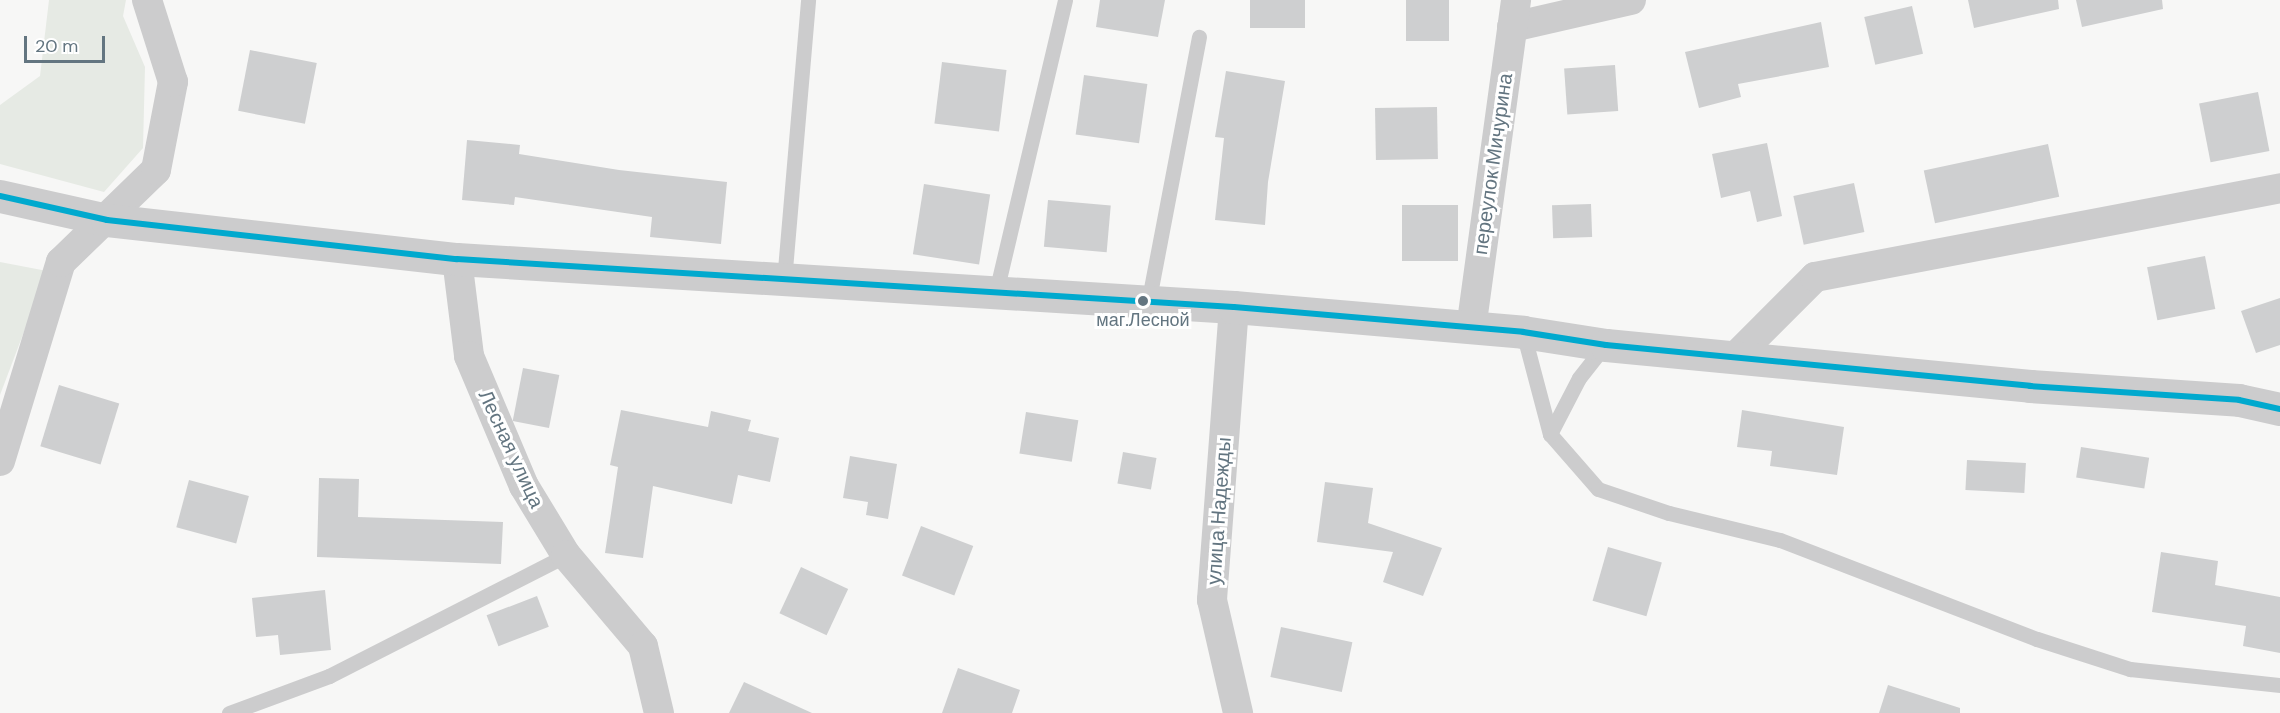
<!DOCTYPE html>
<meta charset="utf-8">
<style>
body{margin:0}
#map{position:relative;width:2280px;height:713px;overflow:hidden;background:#f7f7f6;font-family:"DM Sans",sans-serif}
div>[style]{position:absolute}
.green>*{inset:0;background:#e6eae4}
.building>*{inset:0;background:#cecfd0;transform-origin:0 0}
.service>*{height:15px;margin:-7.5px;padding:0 7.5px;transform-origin:7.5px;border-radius:7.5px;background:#cccccd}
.minor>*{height:30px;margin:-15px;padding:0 15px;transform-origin:15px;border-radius:15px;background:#cccccd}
.tertiary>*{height:33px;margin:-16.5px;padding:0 16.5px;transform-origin:16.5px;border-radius:16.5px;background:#cccccd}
.bus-1>*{height:6px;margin:-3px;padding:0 3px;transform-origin:3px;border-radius:3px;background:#00a9ce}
.dots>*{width:16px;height:16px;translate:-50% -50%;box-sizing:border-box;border:3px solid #fff;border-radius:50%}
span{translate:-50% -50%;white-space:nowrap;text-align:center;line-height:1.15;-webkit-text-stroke:6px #fff;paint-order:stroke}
.bus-label{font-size:18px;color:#637580}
.street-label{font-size:20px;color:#637580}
.scale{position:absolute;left:24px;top:36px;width:81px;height:27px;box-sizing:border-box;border:3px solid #637580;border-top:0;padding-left:8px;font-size:18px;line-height:21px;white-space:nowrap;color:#637580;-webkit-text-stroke:4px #fff;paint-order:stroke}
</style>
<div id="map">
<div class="green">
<i style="clip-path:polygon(49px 0,126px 0,123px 16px,145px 67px,143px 148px,104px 192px,0 164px,0 105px,40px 76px)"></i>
<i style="clip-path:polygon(0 262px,47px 271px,0 395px)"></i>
</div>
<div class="building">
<i style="clip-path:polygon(1100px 0,1165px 0,1158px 37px,1096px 27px)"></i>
<i style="left:1250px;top:0;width:55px;height:28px"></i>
<i style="left:1406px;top:0;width:43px;height:41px"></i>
<i style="clip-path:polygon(1968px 0,2058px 0,2059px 9px,1974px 28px)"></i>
<i style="clip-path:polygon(2076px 0,2162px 0,2163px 9px,2082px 27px)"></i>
<i style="left:1912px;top:6px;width:49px;height:49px;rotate:77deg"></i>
<i style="clip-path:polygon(1821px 22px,1829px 67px,1738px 84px,1741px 97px,1699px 108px,1685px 52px)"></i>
<i style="left:250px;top:50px;width:68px;height:62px;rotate:11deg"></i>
<i style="left:942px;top:62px;width:65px;height:62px;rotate:7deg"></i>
<i style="left:1615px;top:65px;width:46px;height:51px;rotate:86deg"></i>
<i style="clip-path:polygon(1226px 71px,1285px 81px,1268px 182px,1265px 225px,1215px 220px,1224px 138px,1215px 137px)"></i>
<i style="left:1084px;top:75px;width:64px;height:60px;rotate:8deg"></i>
<i style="left:2258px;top:92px;width:60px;height:60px;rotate:79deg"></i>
<i style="left:1437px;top:107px;width:52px;height:62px;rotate:89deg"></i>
<i style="clip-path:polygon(467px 140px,520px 145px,519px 154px,619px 170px,727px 182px,721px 244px,650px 237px,652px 217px,515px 197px,514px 205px,462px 200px)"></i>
<i style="clip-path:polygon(1767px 143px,1782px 216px,1757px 222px,1750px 191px,1721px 198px,1712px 154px)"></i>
<i style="left:2048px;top:144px;width:54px;height:127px;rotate:78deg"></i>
<i style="left:1854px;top:183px;width:50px;height:62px;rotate:78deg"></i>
<i style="left:924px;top:184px;width:67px;height:71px;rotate:9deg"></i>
<i style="left:1048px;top:200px;width:63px;height:47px;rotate:5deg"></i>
<i style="left:1591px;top:204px;width:33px;height:39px;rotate:88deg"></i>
<i style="left:1402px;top:205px;width:56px;height:56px"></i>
<i style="left:2205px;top:256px;width:54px;height:59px;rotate:79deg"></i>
<i style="clip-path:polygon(2280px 298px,2280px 345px,2256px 353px,2241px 311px)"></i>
<i style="left:523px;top:368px;width:37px;height:54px;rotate:11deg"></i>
<i style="left:59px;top:385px;width:63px;height:64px;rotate:17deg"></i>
<i style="clip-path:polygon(621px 410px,708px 427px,711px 411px,751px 420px,748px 431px,779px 438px,770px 482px,738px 475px,732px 504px,653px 486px,643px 558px,605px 553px,618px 467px,610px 465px)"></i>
<i style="clip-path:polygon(1742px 410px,1844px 427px,1837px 475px,1770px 466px,1772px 451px,1737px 447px)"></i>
<i style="left:1026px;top:412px;width:53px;height:42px;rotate:9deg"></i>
<i style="left:2081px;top:447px;width:69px;height:31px;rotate:9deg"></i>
<i style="left:1123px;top:452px;width:34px;height:32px;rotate:10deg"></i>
<i style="clip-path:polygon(850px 456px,897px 464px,888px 519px,866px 515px,868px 502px,843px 498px)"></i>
<i style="left:1967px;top:460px;width:59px;height:30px;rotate:3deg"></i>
<i style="clip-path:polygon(319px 478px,359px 479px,358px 517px,503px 522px,501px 564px,317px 557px)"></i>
<i style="left:189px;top:480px;width:62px;height:49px;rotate:15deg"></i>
<i style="clip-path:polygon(1325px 482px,1373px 488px,1368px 523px,1442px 548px,1423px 596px,1383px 582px,1393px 552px,1317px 542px)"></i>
<i style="left:921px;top:526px;width:56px;height:53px;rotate:21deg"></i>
<i style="left:1608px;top:547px;width:56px;height:56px;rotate:16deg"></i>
<i style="clip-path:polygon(2161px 552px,2218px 561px,2215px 585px,2280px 597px,2280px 653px,2243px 646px,2246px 626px,2152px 612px)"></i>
<i style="left:801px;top:567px;width:52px;height:51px;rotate:25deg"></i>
<i style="clip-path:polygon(325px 590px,331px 650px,280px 655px,278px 635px,256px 637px,252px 598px)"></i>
<i style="left:537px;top:596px;width:33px;height:54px;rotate:69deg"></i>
<i style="left:1281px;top:627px;width:73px;height:51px;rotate:12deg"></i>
<i style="clip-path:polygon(958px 668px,1020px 690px,1012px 713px,942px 713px)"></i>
<i style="clip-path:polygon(744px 682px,812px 713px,729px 713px)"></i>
<i style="clip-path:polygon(1888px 685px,1960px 708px,1960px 713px,1879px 713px)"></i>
</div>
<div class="service">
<i style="left:784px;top:281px;width:282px;rotate:-85.1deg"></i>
<i style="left:996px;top:292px;width:300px;rotate:-76.7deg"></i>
<i style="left:1148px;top:304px;width:272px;rotate:-79.2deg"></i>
<i style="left:1523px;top:332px;width:106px;rotate:75.2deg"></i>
<i style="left:1550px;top:434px;width:73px;rotate:48.9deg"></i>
<i style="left:1598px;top:489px;width:75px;rotate:18.7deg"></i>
<i style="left:1669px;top:513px;width:114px;rotate:13.7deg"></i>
<i style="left:1780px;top:540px;width:275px;rotate:21.1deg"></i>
<i style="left:2037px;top:639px;width:98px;rotate:17.9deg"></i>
<i style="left:2130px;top:669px;width:151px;rotate:6.1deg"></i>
<i style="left:1550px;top:434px;width:63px;rotate:-62.6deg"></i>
<i style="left:1579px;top:378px;width:42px;rotate:-51.8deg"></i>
<i style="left:229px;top:713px;width:107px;rotate:-20.3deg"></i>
<i style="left:329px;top:676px;width:266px;rotate:-27deg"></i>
</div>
<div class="minor">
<i style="left:1512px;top:27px;width:122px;rotate:-12.8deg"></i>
<i style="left:457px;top:259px;width:98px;rotate:82.9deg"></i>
<i style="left:469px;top:356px;width:141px;rotate:67.1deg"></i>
<i style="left:524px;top:486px;width:81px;rotate:58.7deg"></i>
<i style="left:566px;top:555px;width:119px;rotate:49.8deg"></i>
<i style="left:643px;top:646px;width:69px;rotate:76.6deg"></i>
<i style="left:1234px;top:307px;width:294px;rotate:94.3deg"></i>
<i style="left:1212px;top:600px;width:116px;rotate:77deg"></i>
<i style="left:1471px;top:329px;width:332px;rotate:-82.2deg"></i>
<i style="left:1735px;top:357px;width:113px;rotate:-45deg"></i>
<i style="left:1815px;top:277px;width:473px;rotate:-10.8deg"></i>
<i style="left:0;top:461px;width:208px;rotate:-73deg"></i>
<i style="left:61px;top:262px;width:132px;rotate:-44.1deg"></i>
<i style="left:156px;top:170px;width:90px;rotate:-79.1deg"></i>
<i style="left:173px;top:82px;width:86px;rotate:-107.6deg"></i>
</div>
<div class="tertiary">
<i style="left:0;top:196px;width:110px;rotate:12.6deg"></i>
<i style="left:107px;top:220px;width:352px;rotate:6.4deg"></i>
<i style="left:457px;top:259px;width:778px;rotate:3.54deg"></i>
<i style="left:1234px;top:307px;width:290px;rotate:4.9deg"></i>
<i style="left:1523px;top:332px;width:84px;rotate:8.9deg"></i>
<i style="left:1606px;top:345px;width:426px;rotate:5.5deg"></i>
<i style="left:2030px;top:386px;width:209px;rotate:3.8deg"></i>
<i style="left:2239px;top:400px;width:42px;rotate:12.4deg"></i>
</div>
<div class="bus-1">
<i style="left:0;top:196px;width:110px;rotate:12.6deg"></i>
<i style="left:107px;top:220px;width:352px;rotate:6.4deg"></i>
<i style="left:457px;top:259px;width:778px;rotate:3.54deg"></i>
<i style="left:1234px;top:307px;width:290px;rotate:4.9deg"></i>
<i style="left:1523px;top:332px;width:84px;rotate:8.9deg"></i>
<i style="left:1606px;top:345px;width:426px;rotate:5.5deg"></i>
<i style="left:2030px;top:386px;width:209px;rotate:3.8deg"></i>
<i style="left:2239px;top:400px;width:42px;rotate:12.4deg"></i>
</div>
<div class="dots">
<i style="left:1143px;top:301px;background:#637580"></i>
</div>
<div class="bus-label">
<span style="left:1143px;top:320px">маг.Лесной</span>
</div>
<div class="street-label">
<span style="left:1493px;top:164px;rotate:-82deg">переулок Мичурина</span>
<span style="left:511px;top:449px;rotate:65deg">Лесная улица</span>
<span style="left:1219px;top:511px;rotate:-86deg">улица Надежды</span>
</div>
<div class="scale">20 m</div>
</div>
